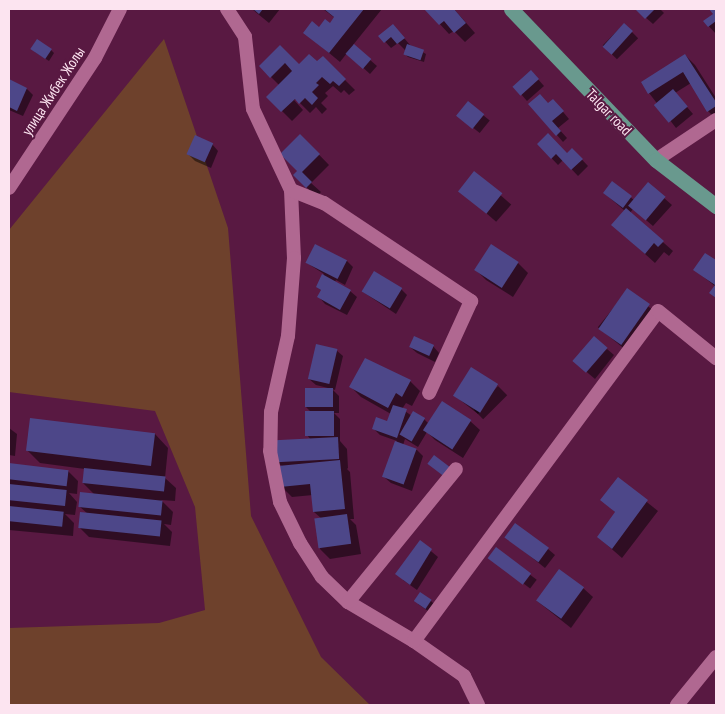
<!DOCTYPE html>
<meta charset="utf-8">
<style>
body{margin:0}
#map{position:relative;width:725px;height:714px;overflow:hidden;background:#591942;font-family:"PT Sans Narrow",sans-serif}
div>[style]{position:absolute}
.green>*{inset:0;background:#6e412c}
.shadow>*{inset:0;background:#0007;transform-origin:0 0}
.building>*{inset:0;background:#4d4789;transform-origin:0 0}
.street>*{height:14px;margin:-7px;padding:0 7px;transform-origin:7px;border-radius:7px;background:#b06891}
.primary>*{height:15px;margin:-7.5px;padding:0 7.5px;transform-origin:7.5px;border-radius:7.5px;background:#69998e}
span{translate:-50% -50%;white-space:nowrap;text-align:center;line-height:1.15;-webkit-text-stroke:4px #591942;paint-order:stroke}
.street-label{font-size:15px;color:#fce4f0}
.frame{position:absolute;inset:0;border:10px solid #fce4f0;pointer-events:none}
</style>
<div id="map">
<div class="green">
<i style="clip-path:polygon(164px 39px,228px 228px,251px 516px,321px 657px,370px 705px,9px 705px,9px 628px,159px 623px,205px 610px,195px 507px,155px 411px,9px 392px,9px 230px)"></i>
</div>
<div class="shadow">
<i style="clip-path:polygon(252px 9px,280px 9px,269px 23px)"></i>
<i style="clip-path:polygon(323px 9px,382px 9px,353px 45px,377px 66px,370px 74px,347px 53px,340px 62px,305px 33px,330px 25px,335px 18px)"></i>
<i style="clip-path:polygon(426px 9px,454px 9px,475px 33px,465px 42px,454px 31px,449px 34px)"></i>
<i style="clip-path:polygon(636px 9px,660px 9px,664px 13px,653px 24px)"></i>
<i style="clip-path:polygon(710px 9px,716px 9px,716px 34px,705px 22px,715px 14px)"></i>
<i style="left:624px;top:24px;width:20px;height:30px;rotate:45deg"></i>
<i style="clip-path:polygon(399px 32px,410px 45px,426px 54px,424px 62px,408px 57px,405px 54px,406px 51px,398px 43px,391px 48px,380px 36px)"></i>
<i style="clip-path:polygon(280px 47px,299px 66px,317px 63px,323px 58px,355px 90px,349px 95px,344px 90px,341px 93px,333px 86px,325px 93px,328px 96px,321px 103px,327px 109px,322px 114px,316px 107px,310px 113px,296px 99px,294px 100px,303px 110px,292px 121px,268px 97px,279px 85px,260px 66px)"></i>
<i style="clip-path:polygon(51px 50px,54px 53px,49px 61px,35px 52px)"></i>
<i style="clip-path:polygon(685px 55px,695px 65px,716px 98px,716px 119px,708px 111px,691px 83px,675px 93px,693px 114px,676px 128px,649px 93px)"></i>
<i style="clip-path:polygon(537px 78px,544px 86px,527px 101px,514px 86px)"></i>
<i style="clip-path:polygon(9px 81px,27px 89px,33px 95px,23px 116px,9px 110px)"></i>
<i style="left:468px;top:103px;width:28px;height:16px;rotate:39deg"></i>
<i style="clip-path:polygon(530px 104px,559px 107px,569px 119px,558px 128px,567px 138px,563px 142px)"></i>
<i style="clip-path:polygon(300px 135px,329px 165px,311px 183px,321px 192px,316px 197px,295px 175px,299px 171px)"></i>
<i style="clip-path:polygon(212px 144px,218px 151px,211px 168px,195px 161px,188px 154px)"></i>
<i style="clip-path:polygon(538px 144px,567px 154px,572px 149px,588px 166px,578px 176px,563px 160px,558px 165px)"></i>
<i style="left:475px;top:173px;width:48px;height:23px;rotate:41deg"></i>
<i style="clip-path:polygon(612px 183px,634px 200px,648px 184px,672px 205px,653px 226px,633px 209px,630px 213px,673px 251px,669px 256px,664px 252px,655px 263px,613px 225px,625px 211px,604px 193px)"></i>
<i style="clip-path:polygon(706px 255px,716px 262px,716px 298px,711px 293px,716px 287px,695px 270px)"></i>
<i style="clip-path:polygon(347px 261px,353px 267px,345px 285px,336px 280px,335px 282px,350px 291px,357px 297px,347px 315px,325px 304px,319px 297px,322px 291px,317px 287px,324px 274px,307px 263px)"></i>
<i style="clip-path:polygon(518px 263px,528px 273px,513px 297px,486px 280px,476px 270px)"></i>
<i style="clip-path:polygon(401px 289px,407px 295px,396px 314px,363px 292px)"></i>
<i style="left:628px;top:290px;width:40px;height:48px;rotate:39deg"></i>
<i style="clip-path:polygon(433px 346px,439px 353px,435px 362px,417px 353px,410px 347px)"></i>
<i style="clip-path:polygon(607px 349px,614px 355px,595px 379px,582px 368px)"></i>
<i style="clip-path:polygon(336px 350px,343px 356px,335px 390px,332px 389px,339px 396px,339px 413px,334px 413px,340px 419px,340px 441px,347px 449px,348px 468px,347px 469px,350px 472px,354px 519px,350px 519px,356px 525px,361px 554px,330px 559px,320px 549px,322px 519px,314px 512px,313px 495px,292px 497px,282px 487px,283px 467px,277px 462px,311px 440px,307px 435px,312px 413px,306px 407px,328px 388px,316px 385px,309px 379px)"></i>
<i style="clip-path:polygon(472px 369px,498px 386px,496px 386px,478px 414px,455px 396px)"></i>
<i style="clip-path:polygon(410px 381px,420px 391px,412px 406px,406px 403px,402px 409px,412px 416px,424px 419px,429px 424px,470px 421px,480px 430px,463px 458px,435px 440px,427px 432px,418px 447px,405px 439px,403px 445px,417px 450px,423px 456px,412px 491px,391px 483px,384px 477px,397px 441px,380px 435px,374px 429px,388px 423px,391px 414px,361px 397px,351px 387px)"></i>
<i style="left:498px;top:386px;width:13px;height:34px;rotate:45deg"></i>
<i style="clip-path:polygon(9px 428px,17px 434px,15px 456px,9px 455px)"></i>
<i style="clip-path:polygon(155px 434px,168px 448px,165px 478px,176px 488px,175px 501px,161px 500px,173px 512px,171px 525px,164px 524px,172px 532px,170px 546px,89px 537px,79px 527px,88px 514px,80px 507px,95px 495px,83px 483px,85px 469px,40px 463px,27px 450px)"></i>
<i style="clip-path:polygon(9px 465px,68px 471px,78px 481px,77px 494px,69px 493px,77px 502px,75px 515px,65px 514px,74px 523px,73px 536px,9px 530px)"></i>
<i style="clip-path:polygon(618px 479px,658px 511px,622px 558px,598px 537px,616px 513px,602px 500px)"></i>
<i style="clip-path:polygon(506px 537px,548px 549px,555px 555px,545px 568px)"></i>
<i style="clip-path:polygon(420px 542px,438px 557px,417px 590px,403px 580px)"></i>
<i style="left:496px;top:549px;width:51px;height:11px;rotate:37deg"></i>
<i style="clip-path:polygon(583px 588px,593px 597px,571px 628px,537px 601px)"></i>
<i style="clip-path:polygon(431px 601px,434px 604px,428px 611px,418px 604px)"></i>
</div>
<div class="building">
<i style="clip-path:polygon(253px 9px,263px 9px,259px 14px)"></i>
<i style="clip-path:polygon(324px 9px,364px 9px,329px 53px,303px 33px,312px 21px,319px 27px,325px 19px,330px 23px,334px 17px)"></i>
<i style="clip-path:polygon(424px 9px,454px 9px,466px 23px,454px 33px,444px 21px,439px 25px)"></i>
<i style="clip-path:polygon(635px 9px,655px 9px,645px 19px)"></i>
<i style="clip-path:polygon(709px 9px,716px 9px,716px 21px,708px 27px,703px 21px,713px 14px)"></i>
<i style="left:624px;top:23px;width:12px;height:32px;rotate:42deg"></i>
<i style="clip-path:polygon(393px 24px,405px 38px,397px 44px,391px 37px,384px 43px,378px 36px)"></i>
<i style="left:37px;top:39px;width:18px;height:12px;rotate:34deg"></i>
<i style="left:354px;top:44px;width:23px;height:13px;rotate:41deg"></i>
<i style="left:407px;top:44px;width:18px;height:11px;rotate:19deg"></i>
<i style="clip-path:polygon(280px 45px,299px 64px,309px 54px,317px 61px,323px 56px,346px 79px,339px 86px,333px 81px,330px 84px,322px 77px,316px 83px,319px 85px,312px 92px,318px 98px,312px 105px,305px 98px,299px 104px,295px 99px,281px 112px,266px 97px,292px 71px,285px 63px,270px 78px,259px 66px)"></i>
<i style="clip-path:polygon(685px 54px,716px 102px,716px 106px,707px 112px,683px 72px,648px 94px,641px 82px)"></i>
<i style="left:531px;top:70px;width:12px;height:25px;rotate:48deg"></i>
<i style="clip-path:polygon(9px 79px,27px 88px,17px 111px,9px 107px)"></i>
<i style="left:673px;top:89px;width:23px;height:25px;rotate:50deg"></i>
<i style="clip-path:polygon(540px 94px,548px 103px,553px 99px,564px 111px,552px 121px,561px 131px,556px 136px,528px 104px)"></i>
<i style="left:468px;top:101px;width:21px;height:19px;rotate:39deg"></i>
<i style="clip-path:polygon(548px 133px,567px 153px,572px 148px,583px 159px,571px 170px,556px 154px,551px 159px,537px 144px)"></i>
<i style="clip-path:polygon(300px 134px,320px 154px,302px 172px,312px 182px,306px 188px,293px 175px,297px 171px,280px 154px)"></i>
<i style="left:195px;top:135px;width:20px;height:21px;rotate:24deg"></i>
<i style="left:474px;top:171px;width:36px;height:26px;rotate:38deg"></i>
<i style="left:612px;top:181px;width:25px;height:15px;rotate:37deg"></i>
<i style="left:648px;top:182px;width:23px;height:31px;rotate:40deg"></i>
<i style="clip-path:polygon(626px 208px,664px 241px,658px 247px,654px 243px,645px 254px,611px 225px)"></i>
<i style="left:315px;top:244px;width:36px;height:21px;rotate:27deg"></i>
<i style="left:491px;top:244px;width:33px;height:31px;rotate:33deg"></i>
<i style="clip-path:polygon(705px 253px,716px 260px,716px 298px,709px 293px,715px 285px,693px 270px)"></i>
<i style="left:374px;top:271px;width:33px;height:24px;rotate:31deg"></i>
<i style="clip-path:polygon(322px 274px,351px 290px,340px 310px,317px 297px,321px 290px,316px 287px)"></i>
<i style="left:627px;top:288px;width:28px;height:50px;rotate:35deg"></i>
<i style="left:414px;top:336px;width:22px;height:12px;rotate:24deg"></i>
<i style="left:594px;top:336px;width:18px;height:33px;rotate:41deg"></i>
<i style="left:316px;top:344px;width:22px;height:36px;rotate:13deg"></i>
<i style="clip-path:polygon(365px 358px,411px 380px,402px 397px,396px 393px,388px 408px,349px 387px)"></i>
<i style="left:471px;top:367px;width:32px;height:34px;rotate:32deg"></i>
<i style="left:305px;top:388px;width:28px;height:19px"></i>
<i style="left:442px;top:401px;width:35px;height:35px;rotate:33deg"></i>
<i style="clip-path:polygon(393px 405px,407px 409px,397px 438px,372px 429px,376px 417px,387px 421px)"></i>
<i style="left:305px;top:411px;width:29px;height:25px"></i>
<i style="left:413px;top:411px;width:14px;height:27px;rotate:30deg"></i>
<i style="left:30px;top:418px;width:126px;height:33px;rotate:7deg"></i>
<i style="left:338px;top:437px;width:22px;height:63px;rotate:87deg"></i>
<i style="left:395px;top:441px;width:23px;height:38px;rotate:20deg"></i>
<i style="left:434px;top:455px;width:21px;height:11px;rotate:37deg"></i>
<i style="clip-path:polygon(340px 460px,345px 509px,313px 512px,310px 484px,280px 487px,278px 466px)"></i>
<i style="left:9px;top:463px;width:60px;height:16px;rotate:7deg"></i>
<i style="left:84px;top:468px;width:82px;height:15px;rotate:6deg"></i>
<i style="clip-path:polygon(618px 477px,648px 500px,612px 549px,597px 537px,615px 512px,600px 500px)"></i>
<i style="left:9px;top:484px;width:58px;height:16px;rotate:6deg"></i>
<i style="left:80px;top:492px;width:83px;height:15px;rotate:6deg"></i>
<i style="left:9px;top:506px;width:55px;height:15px;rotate:6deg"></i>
<i style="left:80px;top:512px;width:82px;height:16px;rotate:6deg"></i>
<i style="left:347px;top:514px;width:30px;height:33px;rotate:82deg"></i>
<i style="left:515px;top:523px;width:42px;height:18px;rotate:36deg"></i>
<i style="clip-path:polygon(420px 540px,432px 549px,410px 585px,395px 574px)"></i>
<i style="left:496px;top:547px;width:44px;height:14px;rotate:37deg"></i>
<i style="left:559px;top:569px;width:31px;height:39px;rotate:36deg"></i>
<i style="left:420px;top:592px;width:14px;height:11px;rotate:34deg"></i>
</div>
<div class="street">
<i style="left:227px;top:9px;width:33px;rotate:57deg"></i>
<i style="left:245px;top:37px;width:72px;rotate:83.7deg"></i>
<i style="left:253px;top:109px;width:89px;rotate:64.9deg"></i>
<i style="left:291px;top:190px;width:68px;rotate:87.5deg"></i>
<i style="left:294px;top:258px;width:78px;rotate:94.4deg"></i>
<i style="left:288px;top:336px;width:78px;rotate:102.6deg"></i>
<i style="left:271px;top:412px;width:39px;rotate:91deg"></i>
<i style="left:270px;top:451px;width:52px;rotate:78.9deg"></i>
<i style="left:280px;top:502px;width:46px;rotate:64deg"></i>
<i style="left:300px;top:543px;width:40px;rotate:57.1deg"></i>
<i style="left:322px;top:577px;width:36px;rotate:44deg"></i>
<i style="left:348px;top:602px;width:77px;rotate:30.6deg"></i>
<i style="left:414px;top:641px;width:61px;rotate:35deg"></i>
<i style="left:464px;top:676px;width:32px;rotate:64deg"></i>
<i style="left:656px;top:160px;width:72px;rotate:-33.7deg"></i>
<i style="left:9px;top:188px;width:156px;rotate:-56.5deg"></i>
<i style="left:95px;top:58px;width:55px;rotate:-63deg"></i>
<i style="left:291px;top:190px;width:35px;rotate:22deg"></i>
<i style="left:324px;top:203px;width:177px;rotate:33.7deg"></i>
<i style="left:471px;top:301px;width:101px;rotate:114.5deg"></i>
<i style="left:348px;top:602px;width:171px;rotate:-50.9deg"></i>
<i style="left:414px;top:641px;width:410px;rotate:-53.5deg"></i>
<i style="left:658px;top:311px;width:75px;rotate:39deg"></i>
<i style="left:677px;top:705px;width:62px;rotate:-50.9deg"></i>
</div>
<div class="primary">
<i style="left:511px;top:9px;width:209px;rotate:46.2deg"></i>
<i style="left:656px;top:160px;width:76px;rotate:37.5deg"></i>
</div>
<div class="street-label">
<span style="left:53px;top:91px;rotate:-57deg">улица Жибек Жолы</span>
<span style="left:609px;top:112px;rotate:46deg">Talgar road</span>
</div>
<div class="frame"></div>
</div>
